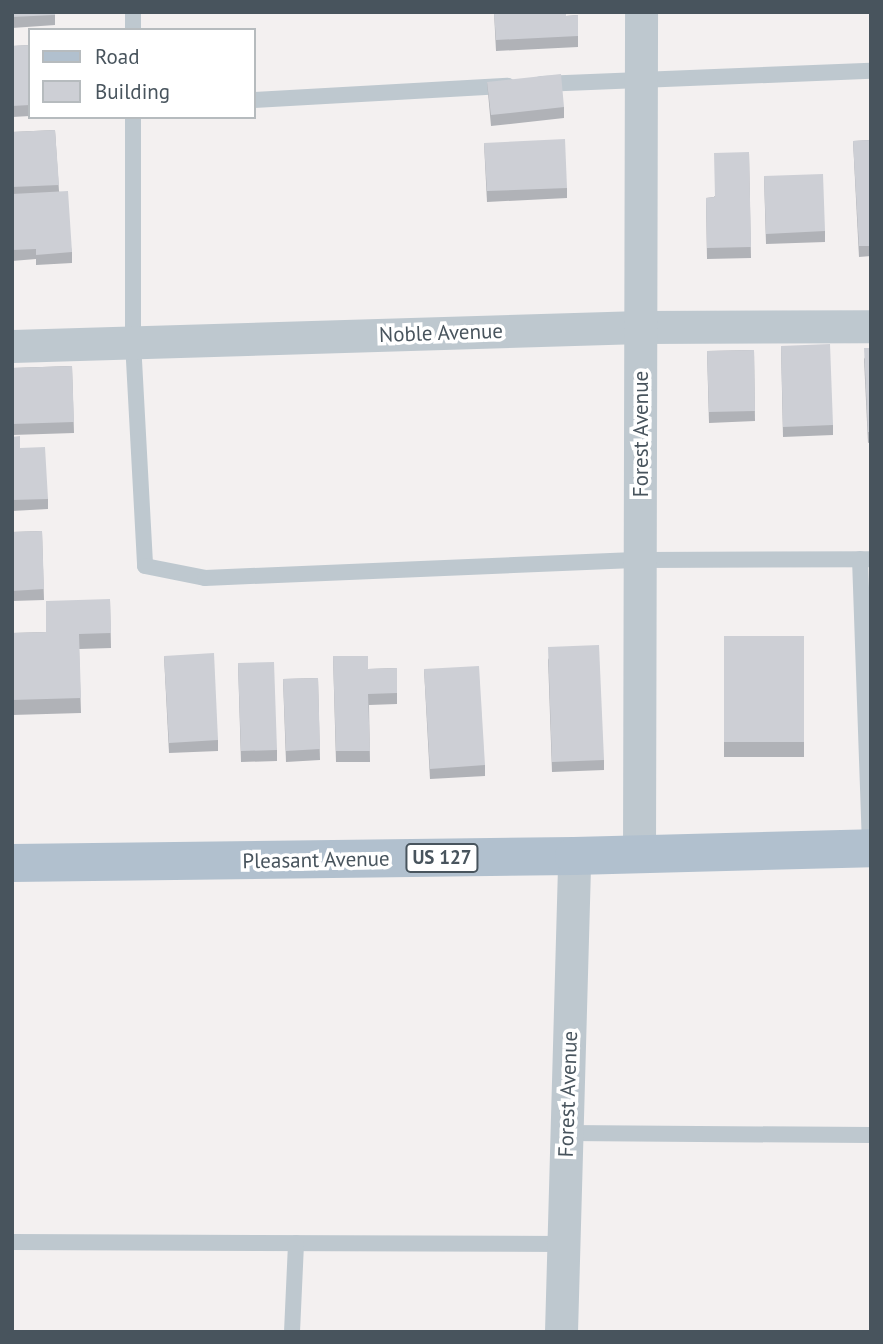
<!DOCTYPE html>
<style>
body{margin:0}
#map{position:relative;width:883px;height:1344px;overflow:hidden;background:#f3f0f0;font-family:"PT Sans",sans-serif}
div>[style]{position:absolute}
.lane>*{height:16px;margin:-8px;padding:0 8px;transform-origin:8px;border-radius:8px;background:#bec8cf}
.street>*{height:33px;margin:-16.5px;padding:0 16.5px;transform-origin:16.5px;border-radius:16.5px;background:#bec8cf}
.primary>*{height:38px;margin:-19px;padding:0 19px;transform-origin:19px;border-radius:19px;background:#b1c0ce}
.wall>*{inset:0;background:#b0b2b7}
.building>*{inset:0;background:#cdcfd5}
span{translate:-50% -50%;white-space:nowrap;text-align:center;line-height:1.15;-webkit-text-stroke:7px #fff;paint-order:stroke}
.shield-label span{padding:2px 5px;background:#fff;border:2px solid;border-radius:5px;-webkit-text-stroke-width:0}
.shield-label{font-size:19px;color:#48545d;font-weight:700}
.street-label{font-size:21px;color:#48545d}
.frame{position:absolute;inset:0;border:14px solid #48545d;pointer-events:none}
.legend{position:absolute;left:28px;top:28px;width:228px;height:91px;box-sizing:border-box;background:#fff;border:2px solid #b6bbbe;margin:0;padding:9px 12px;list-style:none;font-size:21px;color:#48545d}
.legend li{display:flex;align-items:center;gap:14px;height:35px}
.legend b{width:35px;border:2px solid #b6bbbe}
</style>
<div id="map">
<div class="lane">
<i style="left:133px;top:12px;width:18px;rotate:90deg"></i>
<i style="left:541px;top:84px;width:330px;rotate:-2.3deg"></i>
<i style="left:254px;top:100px;width:254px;rotate:-3.2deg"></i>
<i style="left:133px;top:117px;width:225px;rotate:90deg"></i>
<i style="left:133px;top:342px;width:224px;rotate:86.9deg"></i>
<i style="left:145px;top:566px;width:61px;rotate:11.3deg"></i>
<i style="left:205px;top:578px;width:436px;rotate:-2.4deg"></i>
<i style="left:641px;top:560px;width:230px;rotate:-0.2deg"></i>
<i style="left:860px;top:559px;width:289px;rotate:88deg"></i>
<i style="left:567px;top:1133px;width:304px;rotate:0.4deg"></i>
<i style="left:12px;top:1242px;width:552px;rotate:0.21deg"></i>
<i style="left:292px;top:1332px;width:89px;rotate:-87.4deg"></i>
</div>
<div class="street">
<i style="left:12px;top:346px;width:629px;rotate:-1.73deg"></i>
<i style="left:641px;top:327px;width:230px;rotate:-0.2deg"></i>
<i style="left:639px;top:855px;width:843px;rotate:-89.86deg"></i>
<i style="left:561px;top:1332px;width:476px;rotate:-88.4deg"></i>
</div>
<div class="primary">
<i style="left:12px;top:863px;width:562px;rotate:-0.71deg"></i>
<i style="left:574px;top:856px;width:297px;rotate:-1.5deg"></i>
</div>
<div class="wall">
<i style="clip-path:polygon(12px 12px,55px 12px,55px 25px,12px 28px)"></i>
<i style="clip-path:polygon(494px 12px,566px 12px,566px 16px,578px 15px,578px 47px,496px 51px)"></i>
<i style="clip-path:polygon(30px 45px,30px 116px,12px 117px,12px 46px)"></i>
<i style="clip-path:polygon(487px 82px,564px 107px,564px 118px,491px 126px)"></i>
<i style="clip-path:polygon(55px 130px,59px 191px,72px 252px,72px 263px,36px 265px,36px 259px,12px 261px,12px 132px)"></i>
<i style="clip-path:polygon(871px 140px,871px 256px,859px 257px,853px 141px)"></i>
<i style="clip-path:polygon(484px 143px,567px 188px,567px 198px,487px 202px)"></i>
<i style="clip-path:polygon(749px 152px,751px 258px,707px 259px,706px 198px,714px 197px)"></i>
<i style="clip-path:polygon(764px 176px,825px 231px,825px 242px,766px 244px)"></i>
<i style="clip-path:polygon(781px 346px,833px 425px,833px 435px,783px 437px)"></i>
<i style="clip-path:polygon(871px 348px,871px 442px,868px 443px,864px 359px)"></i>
<i style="clip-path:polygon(754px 350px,755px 421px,709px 423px,707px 351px)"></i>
<i style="clip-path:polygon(72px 366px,74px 433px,12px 435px,12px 368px)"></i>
<i style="clip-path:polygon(12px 437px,20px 448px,48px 499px,48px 509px,12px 511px)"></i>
<i style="clip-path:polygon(42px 531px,44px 600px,12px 601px,12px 532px)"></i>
<i style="clip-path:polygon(110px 599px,111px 648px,79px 649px,81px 713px,12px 715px,12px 633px,46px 632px)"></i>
<i style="clip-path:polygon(724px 636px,804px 636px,804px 757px,724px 757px)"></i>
<i style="clip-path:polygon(164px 656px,218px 740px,218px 751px,169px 753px)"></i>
<i style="clip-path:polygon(333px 656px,368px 669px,397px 668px,397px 704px,369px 705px,370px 762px,336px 762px)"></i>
<i style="clip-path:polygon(548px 658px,604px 760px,604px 770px,552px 772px)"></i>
<i style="clip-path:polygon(238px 663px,277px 750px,277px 761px,241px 762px)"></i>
<i style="clip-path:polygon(424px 669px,485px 765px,485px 776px,430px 779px)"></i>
<i style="clip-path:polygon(318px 678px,320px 760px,286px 762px,283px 679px)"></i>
</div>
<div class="building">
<i style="clip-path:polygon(12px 12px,55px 12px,55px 15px,12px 17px)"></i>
<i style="clip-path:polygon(494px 12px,566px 12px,566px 16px,578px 15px,578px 36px,496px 40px)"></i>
<i style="clip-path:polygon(30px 45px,30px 105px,12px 106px,12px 46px)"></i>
<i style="clip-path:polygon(561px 74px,564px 107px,491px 115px,487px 82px)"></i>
<i style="clip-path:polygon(55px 130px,59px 185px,12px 187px,12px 132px)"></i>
<i style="clip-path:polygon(565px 139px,567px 188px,487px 191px,484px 143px)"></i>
<i style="clip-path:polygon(871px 140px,871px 246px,859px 246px,853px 141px)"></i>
<i style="clip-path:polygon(749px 152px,751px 247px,707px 248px,706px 198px,715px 197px,714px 153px)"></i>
<i style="clip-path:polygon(823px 174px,825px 231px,766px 234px,764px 176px)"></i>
<i style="clip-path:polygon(68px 191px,72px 252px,36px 255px,36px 249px,12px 250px,12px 194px)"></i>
<i style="clip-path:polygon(830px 344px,833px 425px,783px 427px,781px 346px)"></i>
<i style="clip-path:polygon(864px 348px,871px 348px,871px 432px,868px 432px)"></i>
<i style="clip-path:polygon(754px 350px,755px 411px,709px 412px,707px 351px)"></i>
<i style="clip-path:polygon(72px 366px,74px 422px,12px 424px,12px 368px)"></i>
<i style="clip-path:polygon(20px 436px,20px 448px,45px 447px,48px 499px,12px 500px,12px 437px)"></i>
<i style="clip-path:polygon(42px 531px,44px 589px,12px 591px,12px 532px)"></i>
<i style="clip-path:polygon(110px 599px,111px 633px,79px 634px,81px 698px,12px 700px,12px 633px,46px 632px,46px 601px)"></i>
<i style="clip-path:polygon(724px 636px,804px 636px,804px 742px,724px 742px)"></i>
<i style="clip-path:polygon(599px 645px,604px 760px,552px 762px,548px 647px)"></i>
<i style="clip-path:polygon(214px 653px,218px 740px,169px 743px,164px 656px)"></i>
<i style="clip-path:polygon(333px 656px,368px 656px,368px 669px,397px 668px,397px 693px,368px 694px,370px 751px,336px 751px)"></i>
<i style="clip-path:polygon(274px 662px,277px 750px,241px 751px,238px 663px)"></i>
<i style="clip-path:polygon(479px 666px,485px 765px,430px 769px,424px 669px)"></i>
<i style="clip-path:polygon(318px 678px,320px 749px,286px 751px,283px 679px)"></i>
</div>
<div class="shield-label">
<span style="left:442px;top:858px">US 127</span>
</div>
<div class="street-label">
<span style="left:441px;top:333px;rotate:-2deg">Noble Avenue</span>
<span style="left:641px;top:434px;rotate:-90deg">Forest Avenue</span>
<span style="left:316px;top:860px;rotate:-1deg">Pleasant Avenue</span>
<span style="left:568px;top:1094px;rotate:-88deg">Forest Avenue</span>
</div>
<div class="frame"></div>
<ul class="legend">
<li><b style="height:9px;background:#b1c0ce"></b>Road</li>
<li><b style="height:19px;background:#cdcfd5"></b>Building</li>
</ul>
</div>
